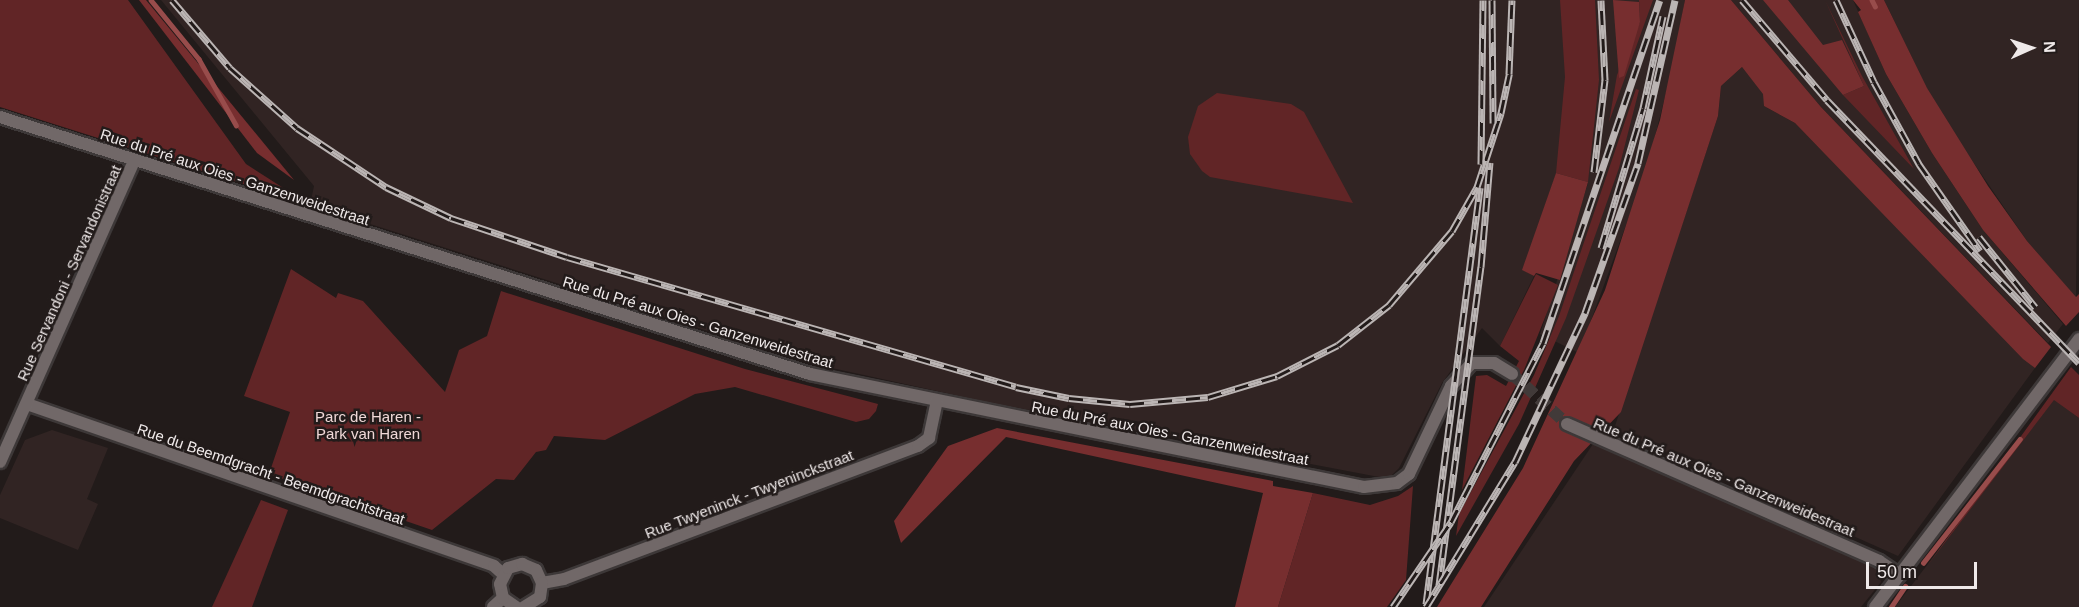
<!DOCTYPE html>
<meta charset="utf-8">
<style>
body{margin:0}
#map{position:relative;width:2079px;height:607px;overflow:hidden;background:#221b1a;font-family:Helvetica,sans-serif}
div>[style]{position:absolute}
.built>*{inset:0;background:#312423}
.green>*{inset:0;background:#612526}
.forest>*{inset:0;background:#772e2f}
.stream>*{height:4.5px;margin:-2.25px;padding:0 2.25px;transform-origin:2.25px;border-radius:2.25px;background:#984c4b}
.minor-tunnel>*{height:12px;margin-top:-6px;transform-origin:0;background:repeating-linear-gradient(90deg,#413a39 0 12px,transparent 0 18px)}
.roads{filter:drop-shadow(2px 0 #3d3838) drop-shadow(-2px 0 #3d3838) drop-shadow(0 2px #3d3838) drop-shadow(0 -2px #3d3838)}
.minor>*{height:12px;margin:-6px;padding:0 6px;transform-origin:6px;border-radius:6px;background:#716868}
.rail>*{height:7px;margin-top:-3.5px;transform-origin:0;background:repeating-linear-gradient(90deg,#221b1a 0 14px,#bbb5b4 0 28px);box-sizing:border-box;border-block:2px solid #bbb5b4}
span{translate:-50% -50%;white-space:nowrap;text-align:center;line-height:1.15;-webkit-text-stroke:5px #221b1a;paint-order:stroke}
.street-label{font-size:15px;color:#efe9e9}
.park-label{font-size:15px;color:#f0d8d7}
.north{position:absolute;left:2001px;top:18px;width:60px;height:60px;-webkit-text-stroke:4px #221b1a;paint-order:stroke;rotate:87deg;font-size:16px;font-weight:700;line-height:24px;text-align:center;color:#efe9e9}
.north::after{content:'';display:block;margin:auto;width:21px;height:27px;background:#efe9e9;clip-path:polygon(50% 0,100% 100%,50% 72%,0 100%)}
.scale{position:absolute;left:1866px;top:562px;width:111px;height:27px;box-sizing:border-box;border:3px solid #efe9e9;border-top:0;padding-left:8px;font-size:18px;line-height:21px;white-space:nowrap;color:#efe9e9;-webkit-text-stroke:4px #221b1a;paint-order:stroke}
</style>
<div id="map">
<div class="built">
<i style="clip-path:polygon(161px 0,1685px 0,1672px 69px,1647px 168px,1579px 353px,1540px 334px,1588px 183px,1556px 174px,1523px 270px,1534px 276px,1500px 346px,1482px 328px,1442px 383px,1399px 468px,1391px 476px,1379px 477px,987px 402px,809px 363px,310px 205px,314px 186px)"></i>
<i style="clip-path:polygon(1731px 0,1853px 0,1886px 74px,1932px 153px,1983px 230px,2063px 324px,2048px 343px,1821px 107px)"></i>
<i style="clip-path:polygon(1884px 0,2079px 0,2076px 298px,2027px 241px,1958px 140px,1927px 89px)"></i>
<i style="clip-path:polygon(1742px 67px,1764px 94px,1764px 106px,1795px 123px,2035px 368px,1898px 556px,1614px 429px,1718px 116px,1721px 86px)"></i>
<i style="clip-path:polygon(2054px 399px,2079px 418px,2079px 607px,1895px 607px)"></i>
<i style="clip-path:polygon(52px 430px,108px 448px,87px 499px,98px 504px,78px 550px,0 518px,0 495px,25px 440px)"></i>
<i style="clip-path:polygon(1593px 444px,1876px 565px,1881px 582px,1861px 607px,1484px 607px)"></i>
</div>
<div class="green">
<i style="clip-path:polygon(0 0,128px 0,246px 164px,310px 205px,0 107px)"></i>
<i style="clip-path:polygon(1560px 0,1595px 0,1599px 80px,1588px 182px,1556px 173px,1565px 77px)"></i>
<i style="clip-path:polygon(1639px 0,1653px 0,1609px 122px,1617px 75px,1640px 22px)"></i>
<i style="clip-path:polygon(1825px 0,1862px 76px,1914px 169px,1843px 95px,1864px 86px)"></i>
<i style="clip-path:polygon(1636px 89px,1639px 90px,1619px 168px,1566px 318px,1519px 424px,1456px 536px,1459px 514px,1534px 375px,1559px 316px)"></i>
<i style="clip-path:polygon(1217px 93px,1291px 104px,1304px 112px,1353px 203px,1210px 177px,1202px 171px,1190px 154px,1188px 137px,1198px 106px)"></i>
<i style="clip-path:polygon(291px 269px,336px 298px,338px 293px,363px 301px,445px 392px,459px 350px,487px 336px,501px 291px,745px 369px,878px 404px,876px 411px,869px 419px,856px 422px,735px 387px,695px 394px,605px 440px,554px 436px,546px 450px,536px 452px,514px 480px,496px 479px,432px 530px,269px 474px,290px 412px,244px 396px)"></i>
<i style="clip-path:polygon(1536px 274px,1558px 285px,1524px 370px,1462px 490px,1476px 376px,1487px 375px,1506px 386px,1519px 361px,1500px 346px)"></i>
<i style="clip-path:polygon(2071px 367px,2079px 375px,2079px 418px,2054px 400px,1927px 566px)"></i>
<i style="clip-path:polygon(1413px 486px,1406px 580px,1387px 607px,1278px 607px,1313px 493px,1370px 505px,1398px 496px)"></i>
<i style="clip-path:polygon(261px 500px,288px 510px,252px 607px,212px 607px)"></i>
</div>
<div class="forest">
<i style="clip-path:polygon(139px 0,146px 0,294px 180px,257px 153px)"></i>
<i style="clip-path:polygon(1613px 0,1639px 2px,1640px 22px,1624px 76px,1619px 78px)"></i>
<i style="clip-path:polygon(1685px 0,1731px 0,1821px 107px,2051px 347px,2035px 368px,2023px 359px,1795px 123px,1764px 106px,1763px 94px,1742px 67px,1721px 86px,1718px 116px,1621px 412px,1574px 461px,1481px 607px,1437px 607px,1523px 468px,1605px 290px,1660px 120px)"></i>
<i style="clip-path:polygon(1763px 0,1788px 0,1823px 45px,1842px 40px,1864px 86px,1843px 95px)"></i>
<i style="clip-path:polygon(1853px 0,1884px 0,1927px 88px,1988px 186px,2027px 241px,2076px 297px,2079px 294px,2079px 312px,2066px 326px,1983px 230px,1932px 153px,1886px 74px,1858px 12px,1861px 10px)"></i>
<i style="clip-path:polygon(1556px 173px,1588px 182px,1560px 280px,1536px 273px,1534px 276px,1522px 270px)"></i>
<i style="clip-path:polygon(997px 428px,1273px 481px,1273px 486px,1313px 493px,1278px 607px,1235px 607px,1263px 493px,1006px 437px,901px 543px,894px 521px,948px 446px)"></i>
</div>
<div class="stream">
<i style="left:151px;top:0;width:76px;rotate:50.9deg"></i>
<i style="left:199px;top:59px;width:76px;rotate:60.7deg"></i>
<i style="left:1872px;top:0;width:7px;rotate:63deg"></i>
<i style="left:1923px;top:563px;width:157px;rotate:-52deg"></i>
<i style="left:1891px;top:607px;width:25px;rotate:-56deg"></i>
</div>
<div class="minor-tunnel">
<i style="left:1512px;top:374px;width:74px;rotate:42.3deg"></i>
</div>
<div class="roads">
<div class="minor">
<i style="left:0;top:117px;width:850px;rotate:17.6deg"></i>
<i style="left:810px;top:374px;width:565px;rotate:11.53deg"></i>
<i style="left:1364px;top:487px;width:33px;rotate:-7deg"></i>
<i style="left:1397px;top:483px;width:15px;rotate:-37deg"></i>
<i style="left:1409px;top:474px;width:98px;rotate:-64.5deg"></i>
<i style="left:1451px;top:386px;width:31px;rotate:-48deg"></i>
<i style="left:1472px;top:363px;width:22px"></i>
<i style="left:1494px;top:363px;width:21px;rotate:31deg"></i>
<i style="left:27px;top:404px;width:494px;rotate:19.1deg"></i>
<i style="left:494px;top:566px;width:12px;rotate:42deg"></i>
<i style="left:1567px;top:424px;width:341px;rotate:23.7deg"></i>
<i style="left:1879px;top:561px;width:25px;rotate:34deg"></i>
<i style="left:0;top:462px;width:329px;rotate:-66deg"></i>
<i style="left:542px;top:583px;width:22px;rotate:-10deg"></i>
<i style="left:564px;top:579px;width:378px;rotate:-20.6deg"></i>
<i style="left:918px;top:446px;width:14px;rotate:-36deg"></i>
<i style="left:929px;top:438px;width:38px;rotate:-78deg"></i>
<i style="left:493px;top:607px;width:13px;rotate:-42deg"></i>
<i style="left:516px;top:607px;width:16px;rotate:-145deg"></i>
<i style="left:503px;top:598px;width:14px;rotate:-102deg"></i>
<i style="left:500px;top:584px;width:18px;rotate:-63deg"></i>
<i style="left:508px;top:568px;width:15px;rotate:-16deg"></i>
<i style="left:522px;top:564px;width:15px;rotate:23deg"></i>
<i style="left:536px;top:570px;width:14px;rotate:65deg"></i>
<i style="left:542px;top:583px;width:14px;rotate:98deg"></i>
<i style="left:540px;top:597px;width:19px;rotate:148deg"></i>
<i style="left:1875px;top:607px;width:337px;rotate:-52.7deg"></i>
</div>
</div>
<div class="rail">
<i style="left:172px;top:0;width:89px;rotate:49.5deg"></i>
<i style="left:230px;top:68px;width:90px;rotate:41.8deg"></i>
<i style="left:297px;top:128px;width:107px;rotate:33.5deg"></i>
<i style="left:386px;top:187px;width:72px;rotate:25.5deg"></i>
<i style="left:451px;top:218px;width:122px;rotate:18.6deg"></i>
<i style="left:567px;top:257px;width:467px;rotate:16.1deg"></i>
<i style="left:1016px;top:387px;width:54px;rotate:11.7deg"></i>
<i style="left:1069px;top:398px;width:61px;rotate:5.6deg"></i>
<i style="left:1130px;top:404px;width:78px;rotate:-5.1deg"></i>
<i style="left:1208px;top:397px;width:72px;rotate:-16.9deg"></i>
<i style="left:1277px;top:376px;width:68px;rotate:-26.9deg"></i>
<i style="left:1338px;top:345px;width:65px;rotate:-38.1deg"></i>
<i style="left:1389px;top:305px;width:97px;rotate:-49.6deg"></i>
<i style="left:1452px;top:231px;width:51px;rotate:-60.4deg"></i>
<i style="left:1477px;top:187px;width:78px;rotate:-72deg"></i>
<i style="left:1501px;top:113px;width:40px;rotate:-78deg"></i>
<i style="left:1509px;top:74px;width:74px;rotate:-87.7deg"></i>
<i style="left:1492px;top:0;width:123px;rotate:89.5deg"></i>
<i style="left:1742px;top:0;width:131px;rotate:49.6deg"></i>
<i style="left:1827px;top:100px;width:364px;rotate:46.2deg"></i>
<i style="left:1836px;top:0;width:90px;rotate:65.1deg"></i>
<i style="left:1874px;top:82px;width:94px;rotate:61.2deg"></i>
<i style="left:1919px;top:164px;width:106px;rotate:55deg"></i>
<i style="left:1481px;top:164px;width:164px;rotate:-89.3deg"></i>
<i style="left:1594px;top:172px;width:93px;rotate:-83.2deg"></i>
<i style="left:1605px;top:80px;width:80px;rotate:-92.9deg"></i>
<i style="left:1979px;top:237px;width:90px;rotate:51.3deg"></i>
<i style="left:1601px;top:248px;width:146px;rotate:-73.3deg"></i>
<i style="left:1643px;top:108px;width:94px;rotate:-77.7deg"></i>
<i style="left:1439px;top:585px;width:321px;rotate:-82.5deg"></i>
<i style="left:1481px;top:267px;width:105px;rotate:-85.1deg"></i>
<i style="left:1426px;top:604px;width:420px;rotate:-82.6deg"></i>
<i style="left:1393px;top:607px;width:103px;rotate:-55.7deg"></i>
<i style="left:1451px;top:522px;width:201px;rotate:-62.8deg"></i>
<i style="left:1543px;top:343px;width:362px;rotate:-71.2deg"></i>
<i style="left:1426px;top:607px;width:170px;rotate:-58.5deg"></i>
<i style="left:1515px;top:462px;width:165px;rotate:-64.8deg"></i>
<i style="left:1585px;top:313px;width:159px;rotate:-70.5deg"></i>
<i style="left:1638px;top:163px;width:167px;rotate:-77.2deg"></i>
</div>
<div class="street-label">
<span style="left:235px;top:177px;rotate:18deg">Rue du Pré aux Oies - Ganzenweidestraat</span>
<span style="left:69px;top:273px;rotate:-66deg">Rue Servandoni - Servandonistraat</span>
<span style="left:698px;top:322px;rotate:17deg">Rue du Pré aux Oies - Ganzenweidestraat</span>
<span style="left:1170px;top:433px;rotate:11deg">Rue du Pré aux Oies - Ganzenweidestraat</span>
<span style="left:271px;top:474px;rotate:19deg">Rue du Beemdgracht - Beemdgrachtstraat</span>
<span style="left:1724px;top:477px;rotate:23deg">Rue du Pré aux Oies - Ganzenweidestraat</span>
<span style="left:749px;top:494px;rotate:-21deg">Rue Twyeninck - Twyeninckstraat</span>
</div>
<div class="park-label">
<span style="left:368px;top:425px">Parc de Haren -<br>Park van Haren</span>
</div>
<div class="north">N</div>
<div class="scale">50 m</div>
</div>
